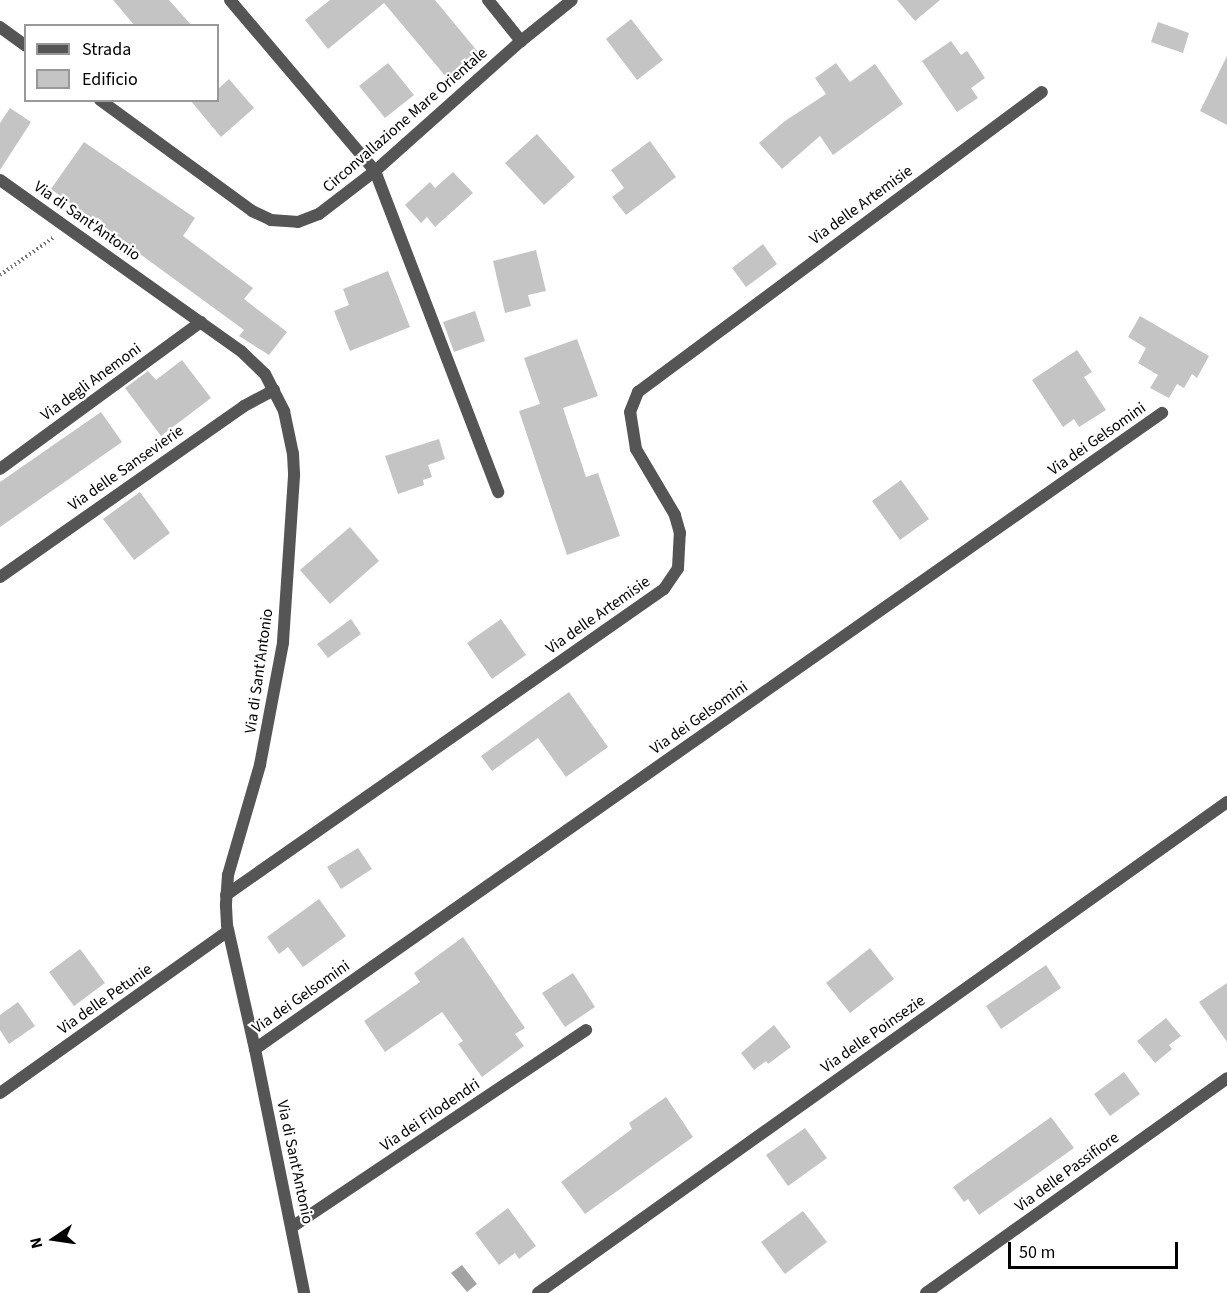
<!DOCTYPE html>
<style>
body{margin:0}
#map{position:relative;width:1227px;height:1293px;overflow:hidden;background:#fff;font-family:"Source Sans 3",sans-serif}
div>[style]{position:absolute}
.water>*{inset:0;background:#a3a3a3}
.building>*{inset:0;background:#c4c4c4}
.path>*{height:4px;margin-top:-2px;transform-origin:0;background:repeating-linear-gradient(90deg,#777 0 1.5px,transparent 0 4.5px)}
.minor>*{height:12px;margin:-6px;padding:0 6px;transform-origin:6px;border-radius:6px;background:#555}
span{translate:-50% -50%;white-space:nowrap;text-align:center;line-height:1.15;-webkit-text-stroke:4.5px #fff;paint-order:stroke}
.street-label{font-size:16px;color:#000}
.legend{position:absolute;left:24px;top:24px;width:195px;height:78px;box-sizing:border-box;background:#fff;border:2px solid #999;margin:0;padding:8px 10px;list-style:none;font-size:18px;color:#000}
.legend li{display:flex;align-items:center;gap:12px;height:30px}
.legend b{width:30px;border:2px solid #999}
.north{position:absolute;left:24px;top:1209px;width:60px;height:60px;-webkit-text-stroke:4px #fff;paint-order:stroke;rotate:257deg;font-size:16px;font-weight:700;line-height:24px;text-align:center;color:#000}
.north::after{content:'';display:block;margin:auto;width:21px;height:27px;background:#000;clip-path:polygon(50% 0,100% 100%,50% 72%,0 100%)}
.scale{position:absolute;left:1008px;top:1242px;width:170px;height:27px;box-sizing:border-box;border:3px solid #000;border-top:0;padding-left:8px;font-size:18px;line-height:21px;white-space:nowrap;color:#000;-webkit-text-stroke:4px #fff;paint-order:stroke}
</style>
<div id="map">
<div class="water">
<i style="clip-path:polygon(462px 1265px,477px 1284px,467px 1292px,451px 1273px)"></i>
</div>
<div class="building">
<i style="clip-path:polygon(113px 0,169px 0,192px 26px,135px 26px)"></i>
<i style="clip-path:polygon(330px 0,435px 0,478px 52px,447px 78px,384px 3px,328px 49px,305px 20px)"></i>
<i style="clip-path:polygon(897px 0,940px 0,915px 21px)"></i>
<i style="clip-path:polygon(631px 19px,663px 60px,637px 80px,606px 39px)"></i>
<i style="clip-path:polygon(1158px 22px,1189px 33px,1183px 53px,1151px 42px)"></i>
<i style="clip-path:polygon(951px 41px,961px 55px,967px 51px,985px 78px,971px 88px,978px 98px,957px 112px,922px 61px)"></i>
<i style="clip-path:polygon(1227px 56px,1227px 125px,1200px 111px)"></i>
<i style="clip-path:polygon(388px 63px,414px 95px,385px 118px,359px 86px)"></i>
<i style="clip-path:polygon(836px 63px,850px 82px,875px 64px,903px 104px,833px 155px,820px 136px,782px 169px,759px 143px,785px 121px,826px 94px,815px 78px)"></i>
<i style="clip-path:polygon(229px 79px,254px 108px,221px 137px,190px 100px,218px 100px,218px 89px)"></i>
<i style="clip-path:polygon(10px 108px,31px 122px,0 170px,0 123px)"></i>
<i style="clip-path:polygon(537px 134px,575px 177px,544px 205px,505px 163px)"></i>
<i style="clip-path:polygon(650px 141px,676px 177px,626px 215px,612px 197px,624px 188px,611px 170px)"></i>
<i style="clip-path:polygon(84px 142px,195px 218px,183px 236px,253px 288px,244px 299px,287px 332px,269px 355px,239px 336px,244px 330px,51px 189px)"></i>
<i style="clip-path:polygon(453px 172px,473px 193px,435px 227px,427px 217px,421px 223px,405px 205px,430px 182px,435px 188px)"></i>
<i style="clip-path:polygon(763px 244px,777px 264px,746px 287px,732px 268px)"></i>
<i style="clip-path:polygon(536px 250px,546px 291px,528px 295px,531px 306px,505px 313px,493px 261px)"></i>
<i style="clip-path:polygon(388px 271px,410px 327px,350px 351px,334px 311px,349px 305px,343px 289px)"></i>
<i style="clip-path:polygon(475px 311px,485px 341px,454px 352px,443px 322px)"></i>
<i style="clip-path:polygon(1140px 316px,1209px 356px,1197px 378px,1192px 374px,1184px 388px,1177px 384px,1169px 398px,1150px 388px,1158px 375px,1138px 363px,1146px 348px,1128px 337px)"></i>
<i style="clip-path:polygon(577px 339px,598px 396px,563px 408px,586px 477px,598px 473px,620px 536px,567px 555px,519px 411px,540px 404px,524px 358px)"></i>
<i style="clip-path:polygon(1077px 350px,1092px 372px,1084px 377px,1106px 410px,1079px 427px,1074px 419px,1063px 427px,1032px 380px)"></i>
<i style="clip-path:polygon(182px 360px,211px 398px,161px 436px,125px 388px,148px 371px,156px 380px)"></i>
<i style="clip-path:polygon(101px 412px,122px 442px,0 527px,0 482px)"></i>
<i style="clip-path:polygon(439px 439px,445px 459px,428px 465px,432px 477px,423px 480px,424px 485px,398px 494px,385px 456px)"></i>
<i style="clip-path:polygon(901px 480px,929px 519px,900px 540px,872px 501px)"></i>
<i style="clip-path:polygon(140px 492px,170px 533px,134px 560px,103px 519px)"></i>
<i style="clip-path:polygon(350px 527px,379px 561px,330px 604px,300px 570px)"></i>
<i style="clip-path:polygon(351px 619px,361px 634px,328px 658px,317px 644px)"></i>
<i style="clip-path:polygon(501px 619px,526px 655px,492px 679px,467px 643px)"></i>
<i style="clip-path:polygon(569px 692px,608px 747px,566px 777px,538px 738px,492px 771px,481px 756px)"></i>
<i style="clip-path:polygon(358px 848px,372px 869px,341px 889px,327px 867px)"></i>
<i style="clip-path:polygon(319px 899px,346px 936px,303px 967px,288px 947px,279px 954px,267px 937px)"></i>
<i style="clip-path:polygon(463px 937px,525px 1028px,515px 1034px,524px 1046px,482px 1077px,458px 1044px,463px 1041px,442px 1012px,385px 1052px,364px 1021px,420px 982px,414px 973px)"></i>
<i style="clip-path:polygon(870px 948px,894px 979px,850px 1013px,826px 983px)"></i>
<i style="clip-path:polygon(80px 949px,105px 983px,74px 1006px,49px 972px)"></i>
<i style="clip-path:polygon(1046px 965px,1061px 988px,1001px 1029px,986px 1006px)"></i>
<i style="clip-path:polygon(573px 973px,595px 1007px,565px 1027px,542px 993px)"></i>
<i style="clip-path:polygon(1227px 983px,1227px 1042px,1199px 1002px)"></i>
<i style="clip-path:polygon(18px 1002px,35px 1026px,9px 1044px,0 1030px,0 1015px)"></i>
<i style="clip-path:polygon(1166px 1018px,1181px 1036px,1169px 1045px,1172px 1049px,1155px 1063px,1137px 1041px)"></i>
<i style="clip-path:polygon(774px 1025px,791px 1047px,768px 1064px,766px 1061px,754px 1070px,741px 1053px)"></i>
<i style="clip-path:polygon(1124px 1072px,1140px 1094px,1110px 1116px,1094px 1094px)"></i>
<i style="clip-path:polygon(666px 1097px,693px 1137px,585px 1214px,561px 1182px,632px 1129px,629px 1123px)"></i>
<i style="clip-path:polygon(1051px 1117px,1074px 1148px,979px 1215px,968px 1199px,964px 1202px,953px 1187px)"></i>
<i style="clip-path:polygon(805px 1128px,827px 1158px,788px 1186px,766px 1155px)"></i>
<i style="clip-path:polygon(508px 1208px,536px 1246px,519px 1259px,515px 1253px,499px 1265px,475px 1233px)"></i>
<i style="clip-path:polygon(803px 1211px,827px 1242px,785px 1274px,761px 1242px)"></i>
</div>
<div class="path">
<i style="left:0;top:275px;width:66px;rotate:-35.1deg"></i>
</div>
<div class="minor">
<i style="left:230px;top:0;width:224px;rotate:49.7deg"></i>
<i style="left:375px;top:171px;width:344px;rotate:69deg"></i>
<i style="left:488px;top:0;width:53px;rotate:51.2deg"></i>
<i style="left:0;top:27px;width:32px;rotate:36deg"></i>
<i style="left:100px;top:100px;width:188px;rotate:36.1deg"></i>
<i style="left:252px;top:211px;width:21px;rotate:25deg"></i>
<i style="left:271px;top:220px;width:27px;rotate:4deg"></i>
<i style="left:298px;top:222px;width:22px;rotate:-21deg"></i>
<i style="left:319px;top:214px;width:71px;rotate:-37.5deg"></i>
<i style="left:375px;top:171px;width:195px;rotate:-41.7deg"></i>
<i style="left:521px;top:41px;width:65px;rotate:-38.8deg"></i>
<i style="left:0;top:180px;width:296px;rotate:35.4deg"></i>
<i style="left:241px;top:351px;width:33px;rotate:44deg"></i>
<i style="left:265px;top:374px;width:42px;rotate:62.8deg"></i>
<i style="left:284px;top:411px;width:44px;rotate:78.2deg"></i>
<i style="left:293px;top:454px;width:22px;rotate:87deg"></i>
<i style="left:294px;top:476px;width:167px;rotate:93.8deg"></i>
<i style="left:283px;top:643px;width:124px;rotate:100.7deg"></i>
<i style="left:260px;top:765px;width:115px;rotate:106.2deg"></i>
<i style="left:228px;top:875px;width:31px;rotate:94deg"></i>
<i style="left:226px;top:906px;width:19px;rotate:87deg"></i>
<i style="left:227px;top:925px;width:127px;rotate:77.3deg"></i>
<i style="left:255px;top:1049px;width:249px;rotate:78.6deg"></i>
<i style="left:0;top:469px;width:249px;rotate:-36.2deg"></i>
<i style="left:0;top:577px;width:298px;rotate:-35deg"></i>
<i style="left:244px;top:406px;width:34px;rotate:-28deg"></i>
<i style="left:226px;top:895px;width:534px;rotate:-34.94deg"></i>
<i style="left:664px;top:589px;width:25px;rotate:-56deg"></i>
<i style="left:678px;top:568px;width:35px;rotate:-87deg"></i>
<i style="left:680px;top:533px;width:19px;rotate:-106deg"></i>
<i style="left:675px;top:515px;width:77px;rotate:-120.6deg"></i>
<i style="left:636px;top:449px;width:37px;rotate:-99deg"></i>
<i style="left:630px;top:412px;width:22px;rotate:-68deg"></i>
<i style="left:638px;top:392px;width:503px;rotate:-36.6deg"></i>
<i style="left:255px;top:1049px;width:1108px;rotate:-35.04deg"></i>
<i style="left:0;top:1093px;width:280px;rotate:-35.4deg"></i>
<i style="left:292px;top:1227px;width:354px;rotate:-33.8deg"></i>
<i style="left:538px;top:1293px;width:846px;rotate:-35.47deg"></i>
<i style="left:926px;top:1293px;width:370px;rotate:-35.5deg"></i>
</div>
<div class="street-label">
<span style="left:405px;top:120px;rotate:-41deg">Circonvallazione Mare Orientale</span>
<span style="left:861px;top:205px;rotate:-36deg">Via delle Artemisie</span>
<span style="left:87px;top:221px;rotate:35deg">Via di Sant'Antonio</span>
<span style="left:91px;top:382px;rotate:-36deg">Via degli Anemoni</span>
<span style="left:1097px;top:439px;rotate:-35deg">Via dei Gelsomini</span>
<span style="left:126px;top:468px;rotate:-35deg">Via delle Sansevierie</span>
<span style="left:598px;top:615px;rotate:-35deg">Via delle Artemisie</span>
<span style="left:259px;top:671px;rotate:-82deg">Via di Sant'Antonio</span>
<span style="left:699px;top:718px;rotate:-35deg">Via dei Gelsomini</span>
<span style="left:301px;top:997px;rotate:-35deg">Via dei Gelsomini</span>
<span style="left:105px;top:999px;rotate:-35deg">Via delle Petunie</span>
<span style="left:873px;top:1034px;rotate:-35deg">Via delle Poinsezie</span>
<span style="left:430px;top:1115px;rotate:-34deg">Via dei Filodendri</span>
<span style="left:295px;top:1162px;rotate:78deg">Via di Sant'Antonio</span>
<span style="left:1067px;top:1172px;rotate:-36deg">Via delle Passifiore</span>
</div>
<ul class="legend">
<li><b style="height:8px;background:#555"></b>Strada</li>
<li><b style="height:16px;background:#c4c4c4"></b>Edificio</li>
</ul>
<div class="north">N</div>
<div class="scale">50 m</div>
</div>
